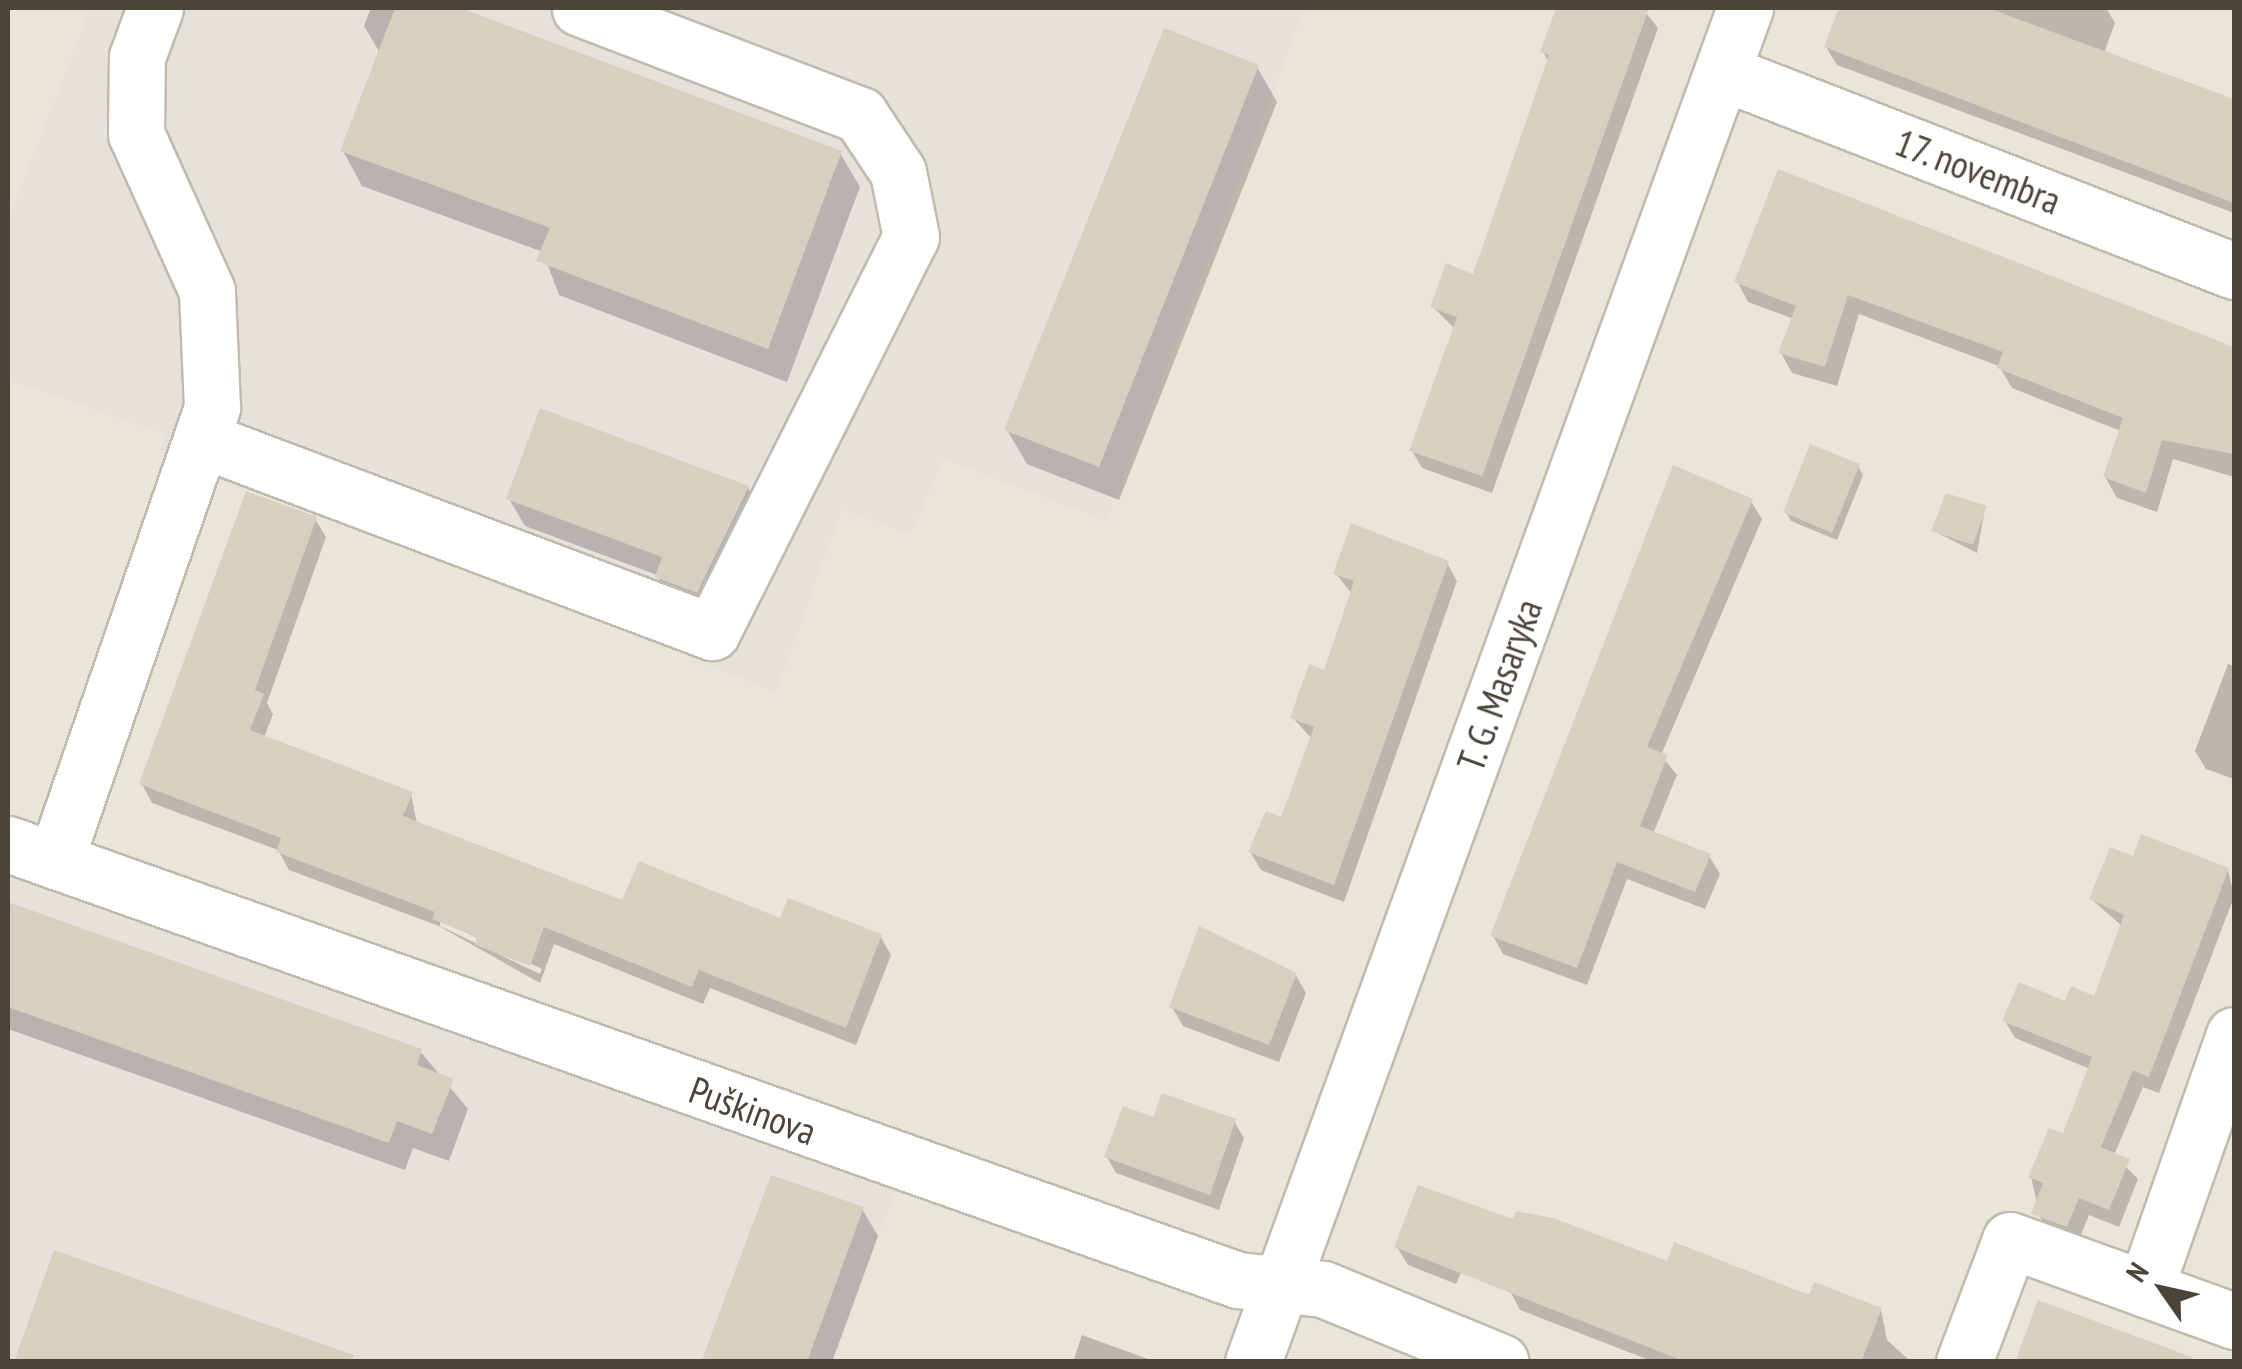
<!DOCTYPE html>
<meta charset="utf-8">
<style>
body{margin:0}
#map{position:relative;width:2242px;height:1369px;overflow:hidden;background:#f6f3eb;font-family:"PT Sans Narrow",sans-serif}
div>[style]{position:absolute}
.residential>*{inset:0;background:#eae5d9}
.industrial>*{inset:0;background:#e5e2dc}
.shadow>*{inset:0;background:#0003}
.building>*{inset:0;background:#d7d0c0}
.roads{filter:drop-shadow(2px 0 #c1bbad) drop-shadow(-2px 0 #c1bbad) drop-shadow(0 2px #c1bbad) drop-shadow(0 -2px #c1bbad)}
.minor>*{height:55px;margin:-27.5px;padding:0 27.5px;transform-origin:27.5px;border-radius:27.5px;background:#fff}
span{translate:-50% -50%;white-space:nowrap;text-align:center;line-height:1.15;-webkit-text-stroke:8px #fff;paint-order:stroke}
.street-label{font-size:38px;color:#4a4439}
.frame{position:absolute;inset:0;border:10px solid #4a4439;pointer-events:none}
.north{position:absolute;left:2112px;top:1239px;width:100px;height:100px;-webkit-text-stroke:8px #fff;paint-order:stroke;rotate:304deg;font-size:28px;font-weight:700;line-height:40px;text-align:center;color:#4a4439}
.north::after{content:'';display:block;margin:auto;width:35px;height:45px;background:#4a4439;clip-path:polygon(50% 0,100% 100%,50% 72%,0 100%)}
</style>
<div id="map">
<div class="residential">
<i style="clip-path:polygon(8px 8px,90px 8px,8px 219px)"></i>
<i style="clip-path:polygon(355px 8px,2234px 8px,2234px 1361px,8px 1361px,8px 367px)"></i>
</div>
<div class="industrial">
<i style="clip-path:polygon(90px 8px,1305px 8px,1107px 521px,943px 459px,911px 535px,842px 509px,776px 693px,220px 459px,190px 466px,159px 453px,166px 434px,8px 380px,8px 219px)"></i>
<i style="clip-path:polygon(8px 844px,904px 1164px,835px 1361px,8px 1362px)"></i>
</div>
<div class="shadow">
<i style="clip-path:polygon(371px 8px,454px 8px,840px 153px,860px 187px,787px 382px,559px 295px,543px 252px,362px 186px,343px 151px,380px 53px,364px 26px)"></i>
<i style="clip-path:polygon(1558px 8px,1642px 8px,1658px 28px,1492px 493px,1422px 468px,1412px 451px,1455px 329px,1433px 307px,1475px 277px,1549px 63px,1543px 52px)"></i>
<i style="clip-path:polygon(1841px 8px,2106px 8px,2115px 23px,2104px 53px,2234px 101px,2234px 213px,1837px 65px,1826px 47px)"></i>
<i style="clip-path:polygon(1257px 67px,1277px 102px,1119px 500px,1027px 464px,1007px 430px)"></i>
<i style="clip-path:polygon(1780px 172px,2234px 349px,2234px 477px,2173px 459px,2157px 512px,2117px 498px,2105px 477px,2121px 431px,2012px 388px,1999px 366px,1859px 314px,1837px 386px,1792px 373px,1781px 353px,1794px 319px,1748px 302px,1737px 281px)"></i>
<i style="clip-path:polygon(1858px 466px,1863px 475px,1837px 540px,1791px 521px,1786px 512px)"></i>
<i style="clip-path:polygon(748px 488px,763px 515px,712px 619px,673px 604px,657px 575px,525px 526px,509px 499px)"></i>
<i style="clip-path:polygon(1751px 501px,1762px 519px,1661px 755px,1677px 775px,1653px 834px,1709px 856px,1720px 874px,1705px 909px,1627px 879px,1587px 985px,1503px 954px,1493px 936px)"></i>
<i style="clip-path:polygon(1985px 508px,1977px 553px,1934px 531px)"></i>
<i style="clip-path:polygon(evenodd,315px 519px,326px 537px,267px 703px,273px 714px,264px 738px,411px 794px,417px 824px,624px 903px,880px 936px,891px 955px,856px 1045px,710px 988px,703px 1004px,554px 944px,540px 983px,439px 926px,289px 870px,278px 850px,152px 803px,142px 784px,315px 519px,440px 920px,542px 969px,540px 974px,440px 926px,440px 920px)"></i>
<i style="clip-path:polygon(1447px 563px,1457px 581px,1344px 902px,1261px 870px,1250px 852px,1283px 821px,1312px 739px,1293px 718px,1326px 673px,1352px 594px,1336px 574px)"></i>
<i style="clip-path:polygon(2228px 664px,2234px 666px,2234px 779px,2206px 769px,2195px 751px)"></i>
<i style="clip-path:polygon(2134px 860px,2228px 870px,2234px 897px,2159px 1093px,2143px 1087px,2114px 1155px,2138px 1179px,2119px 1227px,2089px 1215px,2077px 1244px,2044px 1232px,2031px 1177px,2064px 1136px,2090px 1069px,2015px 1038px,2005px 1021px,2096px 999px,2122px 926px,2091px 899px)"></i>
<i style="clip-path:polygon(8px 905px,420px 1051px,468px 1109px,449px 1161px,413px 1148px,405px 1170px,8px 1029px)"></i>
<i style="clip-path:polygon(1295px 974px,1306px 993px,1279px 1062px,1183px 1026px,1172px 1007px)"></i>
<i style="clip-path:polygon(1155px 1120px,1234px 1121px,1244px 1138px,1219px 1210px,1116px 1173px,1107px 1157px)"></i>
<i style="clip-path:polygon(862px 1209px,878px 1236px,832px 1362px,704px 1362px)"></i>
<i style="clip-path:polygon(1482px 1225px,1456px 1284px,1408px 1265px,1397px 1247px)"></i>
<i style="clip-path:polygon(1669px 1264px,1881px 1310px,1887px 1340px,1911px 1362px,1654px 1362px,1520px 1310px,1510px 1291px)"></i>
<i style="clip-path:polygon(1082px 1335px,1148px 1359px,1149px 1362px,1073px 1362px)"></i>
</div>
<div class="building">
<i style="clip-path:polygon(395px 8px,461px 8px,842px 151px,768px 349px,536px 261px,550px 228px,340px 151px)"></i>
<i style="clip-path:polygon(1556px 8px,1649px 8px,1482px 476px,1409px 451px,1457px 317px,1430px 307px,1446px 263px,1473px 274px,1549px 55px,1540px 52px)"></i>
<i style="clip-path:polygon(1839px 8px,1988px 8px,2234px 99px,2234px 203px,1824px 47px)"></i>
<i style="clip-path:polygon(1164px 28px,1259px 65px,1099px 467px,1004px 430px)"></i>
<i style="clip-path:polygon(1778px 169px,2234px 347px,2234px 454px,2162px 440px,2146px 493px,2103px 477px,2123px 418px,1997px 368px,2003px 352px,1848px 295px,1825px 367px,1778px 353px,1796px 306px,1734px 282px)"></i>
<i style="clip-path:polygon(540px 408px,749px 486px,697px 593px,655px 577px,662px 557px,506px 499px)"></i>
<i style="clip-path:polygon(1810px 444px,1860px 464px,1832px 533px,1783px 512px)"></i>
<i style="clip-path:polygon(1673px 465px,1753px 499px,1647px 747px,1668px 755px,1640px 826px,1711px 854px,1695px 892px,1617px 862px,1577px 968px,1490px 936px)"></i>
<i style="clip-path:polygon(246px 491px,317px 517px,255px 690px,264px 694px,250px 730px,413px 792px,403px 816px,622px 900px,639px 861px,780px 918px,788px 898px,882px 934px,846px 1028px,699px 970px,692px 987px,544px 927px,530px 966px,475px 945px,477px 937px,432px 919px,435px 912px,276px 852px,281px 838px,139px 784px)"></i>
<i style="clip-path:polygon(1946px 493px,1987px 506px,1973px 545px,1931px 531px)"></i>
<i style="clip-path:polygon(1351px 523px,1449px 561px,1334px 885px,1248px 852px,1266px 811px,1281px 817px,1314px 727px,1290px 718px,1309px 664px,1324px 670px,1354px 581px,1333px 574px)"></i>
<i style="clip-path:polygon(2141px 834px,2229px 868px,2149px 1077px,2133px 1070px,2101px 1147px,2130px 1159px,2109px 1210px,2079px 1198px,2067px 1227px,2031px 1214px,2043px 1183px,2028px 1177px,2049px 1128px,2063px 1133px,2092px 1057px,2002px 1021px,2019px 982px,2065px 1001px,2071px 986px,2094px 996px,2124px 915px,2089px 899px,2110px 847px,2133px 856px)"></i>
<i style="clip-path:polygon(8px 902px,422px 1049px,417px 1065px,454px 1079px,432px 1134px,397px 1121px,389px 1143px,8px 1007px)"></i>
<i style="clip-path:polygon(1199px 926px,1297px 973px,1269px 1045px,1169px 1007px)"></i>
<i style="clip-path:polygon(1162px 1093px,1236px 1119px,1210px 1195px,1104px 1157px,1123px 1106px,1153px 1117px)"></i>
<i style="clip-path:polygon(771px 1175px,864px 1207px,807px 1362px,701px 1362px)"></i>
<i style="clip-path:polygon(1418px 1185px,1513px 1219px,1516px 1211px,1553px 1218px,1667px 1261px,1674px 1242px,1809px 1295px,1814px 1282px,1882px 1308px,1861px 1362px,1686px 1362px,1394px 1247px)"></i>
<i style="clip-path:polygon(54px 1250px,354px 1355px,352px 1362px,14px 1362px)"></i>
<i style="clip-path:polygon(2038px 1300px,2192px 1357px,2191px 1362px,2015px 1362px)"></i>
</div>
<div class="roads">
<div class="minor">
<i style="left:1722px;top:72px;width:549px;rotate:21.24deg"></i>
<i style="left:203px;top:440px;width:544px;rotate:20.67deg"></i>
<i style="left:712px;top:632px;width:442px;rotate:-63.3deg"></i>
<i style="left:911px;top:237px;width:66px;rotate:-101.3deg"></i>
<i style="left:898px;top:172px;width:69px;rotate:-123.7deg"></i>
<i style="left:860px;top:115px;width:300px;rotate:-159.1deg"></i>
<i style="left:8px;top:844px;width:1305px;rotate:19.52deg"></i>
<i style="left:1238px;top:1280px;width:85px;rotate:6deg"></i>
<i style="left:1323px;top:1289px;width:192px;rotate:22.3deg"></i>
<i style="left:55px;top:861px;width:480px;rotate:-70.9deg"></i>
<i style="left:212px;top:407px;width:116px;rotate:-92.5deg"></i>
<i style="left:207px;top:291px;width:172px;rotate:-114.3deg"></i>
<i style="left:136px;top:134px;width:77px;rotate:-89.3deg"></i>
<i style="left:137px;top:57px;width:52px;rotate:-69.8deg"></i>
<i style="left:2145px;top:1289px;width:269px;rotate:-70.7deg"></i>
<i style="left:1253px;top:1362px;width:1441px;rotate:-70.03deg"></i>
<i style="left:1964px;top:1362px;width:130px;rotate:-69.3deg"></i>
<i style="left:2010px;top:1240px;width:238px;rotate:19.9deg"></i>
</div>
</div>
<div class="street-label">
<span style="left:1978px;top:171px;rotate:21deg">17. novembra</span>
<span style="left:1499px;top:685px;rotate:-70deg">T. G. Masaryka</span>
<span style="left:753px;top:1110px;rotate:20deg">Puškinova</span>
</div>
<div class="frame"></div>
<div class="north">N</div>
</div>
